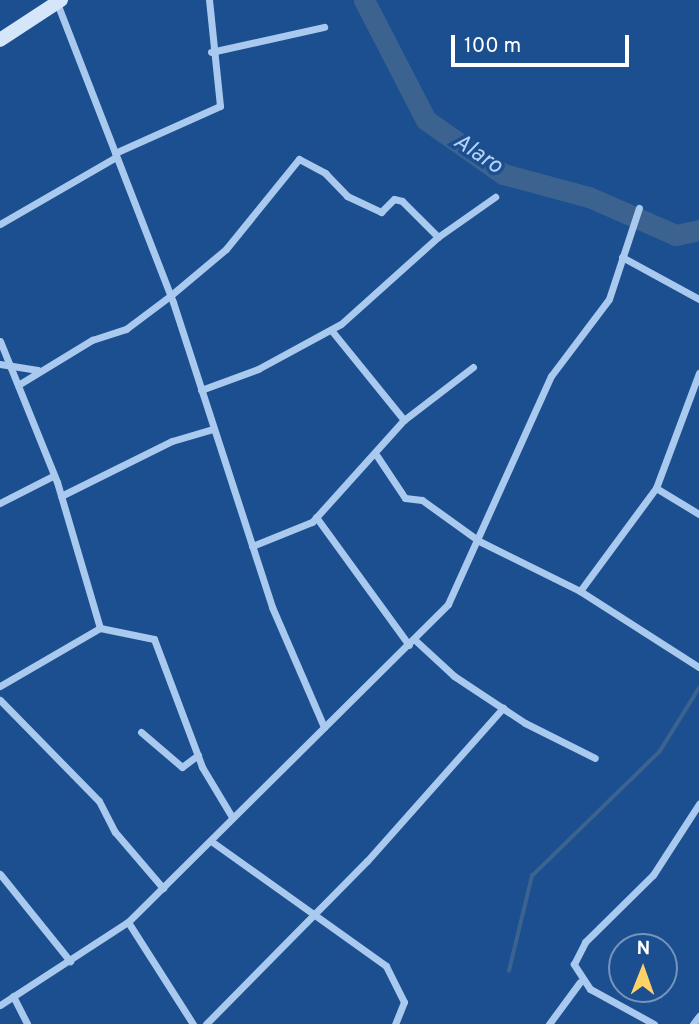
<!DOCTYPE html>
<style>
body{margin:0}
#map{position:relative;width:699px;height:1024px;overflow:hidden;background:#1b4f8f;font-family:Overpass,sans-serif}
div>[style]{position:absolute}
.stream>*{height:3.5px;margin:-1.75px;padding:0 1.75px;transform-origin:1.75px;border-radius:1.75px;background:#3c6290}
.river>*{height:21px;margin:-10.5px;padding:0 10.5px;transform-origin:10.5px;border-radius:10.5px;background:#3c6290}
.street>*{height:7px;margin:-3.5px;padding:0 3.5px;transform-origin:3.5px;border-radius:3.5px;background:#a9c9ee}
.secondary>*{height:14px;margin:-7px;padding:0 7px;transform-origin:7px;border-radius:7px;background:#d6e6fa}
span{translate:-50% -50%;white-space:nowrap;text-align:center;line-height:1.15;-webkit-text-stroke:7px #1b4f8f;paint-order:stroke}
.water-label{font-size:23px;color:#b5d3f5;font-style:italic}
.north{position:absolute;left:608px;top:933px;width:70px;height:70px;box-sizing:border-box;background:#1b4f8f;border:2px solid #7695bc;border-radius:50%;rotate:1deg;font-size:19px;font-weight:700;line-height:28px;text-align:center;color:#fff}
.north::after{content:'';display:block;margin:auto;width:24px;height:32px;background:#ffd166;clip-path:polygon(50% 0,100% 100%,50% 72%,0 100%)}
.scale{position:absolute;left:451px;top:35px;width:178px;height:32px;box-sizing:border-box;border:4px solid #fff;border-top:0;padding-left:9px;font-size:21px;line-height:24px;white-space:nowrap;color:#fff;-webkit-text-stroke:5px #1b4f8f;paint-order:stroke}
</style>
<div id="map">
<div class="stream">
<i style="left:509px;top:971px;width:98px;rotate:-76.4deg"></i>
<i style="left:532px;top:876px;width:179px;rotate:-44.3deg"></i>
<i style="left:660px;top:751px;width:74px;rotate:-58.2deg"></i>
</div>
<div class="river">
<i style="left:364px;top:0;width:135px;rotate:62.7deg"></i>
<i style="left:426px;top:120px;width:94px;rotate:35deg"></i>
<i style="left:503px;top:174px;width:89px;rotate:15deg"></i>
<i style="left:589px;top:197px;width:95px;rotate:23.6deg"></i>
<i style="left:676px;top:235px;width:24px;rotate:-12deg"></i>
</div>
<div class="street">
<i style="left:57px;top:3px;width:321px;rotate:68.8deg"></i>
<i style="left:173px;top:302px;width:321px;rotate:72deg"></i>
<i style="left:272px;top:607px;width:131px;rotate:66.6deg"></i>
<i style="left:211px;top:52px;width:116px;rotate:-12.5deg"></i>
<i style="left:115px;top:153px;width:115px;rotate:-24.1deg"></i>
<i style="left:220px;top:106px;width:107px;rotate:-95.9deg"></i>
<i style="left:0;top:224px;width:134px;rotate:-30deg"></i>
<i style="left:622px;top:257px;width:88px;rotate:28.6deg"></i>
<i style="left:0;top:341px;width:152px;rotate:68deg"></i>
<i style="left:57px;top:482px;width:152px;rotate:73.6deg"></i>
<i style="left:0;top:364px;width:38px;rotate:9deg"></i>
<i style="left:18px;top:385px;width:87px;rotate:-31.3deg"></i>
<i style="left:92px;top:340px;width:36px;rotate:-18deg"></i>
<i style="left:126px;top:329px;width:55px;rotate:-36.9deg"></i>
<i style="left:170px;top:296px;width:73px;rotate:-40deg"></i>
<i style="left:226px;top:249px;width:116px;rotate:-51deg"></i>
<i style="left:299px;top:159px;width:30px;rotate:28deg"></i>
<i style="left:325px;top:173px;width:32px;rotate:46deg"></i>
<i style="left:347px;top:196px;width:38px;rotate:25deg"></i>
<i style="left:381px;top:212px;width:18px;rotate:-45deg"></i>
<i style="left:394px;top:199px;width:8px;rotate:14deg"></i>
<i style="left:402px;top:201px;width:51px;rotate:45deg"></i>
<i style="left:201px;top:390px;width:61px;rotate:-20.2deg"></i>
<i style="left:258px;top:369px;width:94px;rotate:-28.5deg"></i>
<i style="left:341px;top:324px;width:130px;rotate:-41.9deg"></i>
<i style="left:438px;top:237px;width:70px;rotate:-35.1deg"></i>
<i style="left:404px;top:420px;width:87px;rotate:-37.5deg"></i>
<i style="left:377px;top:456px;width:50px;rotate:56.3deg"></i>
<i style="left:405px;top:498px;width:17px;rotate:7deg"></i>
<i style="left:422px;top:500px;width:70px;rotate:35.7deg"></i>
<i style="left:479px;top:541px;width:113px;rotate:26.3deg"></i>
<i style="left:580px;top:591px;width:141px;rotate:32.6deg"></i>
<i style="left:656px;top:488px;width:50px;rotate:31.2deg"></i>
<i style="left:61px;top:496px;width:124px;rotate:-26.4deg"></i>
<i style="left:172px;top:441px;width:43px;rotate:-16.3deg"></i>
<i style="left:0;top:503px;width:59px;rotate:-27deg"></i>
<i style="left:316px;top:517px;width:158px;rotate:54deg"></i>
<i style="left:252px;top:546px;width:65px;rotate:-21.8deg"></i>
<i style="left:312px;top:522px;width:137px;rotate:-48deg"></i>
<i style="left:404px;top:420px;width:116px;rotate:-129deg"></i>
<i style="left:580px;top:591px;width:128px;rotate:-53.6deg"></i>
<i style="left:656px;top:488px;width:123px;rotate:-69.5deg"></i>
<i style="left:415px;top:640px;width:53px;rotate:42.7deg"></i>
<i style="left:454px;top:676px;width:85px;rotate:33.5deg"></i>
<i style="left:525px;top:723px;width:78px;rotate:26.6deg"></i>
<i style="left:0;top:686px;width:116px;rotate:-30.1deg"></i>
<i style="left:100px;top:628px;width:55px;rotate:11.5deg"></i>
<i style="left:154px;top:639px;width:137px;rotate:69.4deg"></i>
<i style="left:202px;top:767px;width:58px;rotate:59deg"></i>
<i style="left:0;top:700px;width:141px;rotate:45.6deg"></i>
<i style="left:99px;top:801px;width:35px;rotate:63deg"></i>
<i style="left:115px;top:832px;width:74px;rotate:49.4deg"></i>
<i style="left:141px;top:732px;width:54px;rotate:40.5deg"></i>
<i style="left:182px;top:767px;width:20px;rotate:-37deg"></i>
<i style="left:211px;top:841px;width:215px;rotate:35.5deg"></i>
<i style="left:386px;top:966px;width:40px;rotate:63.4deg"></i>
<i style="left:404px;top:1002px;width:24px;rotate:112deg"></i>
<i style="left:0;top:874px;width:112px;rotate:51.2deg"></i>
<i style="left:128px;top:922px;width:121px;rotate:57.5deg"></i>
<i style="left:13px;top:996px;width:31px;rotate:63deg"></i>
<i style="left:0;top:1005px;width:153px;rotate:-33deg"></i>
<i style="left:128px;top:922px;width:451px;rotate:-44.8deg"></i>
<i style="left:448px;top:604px;width:250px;rotate:-65.7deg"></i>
<i style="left:551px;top:376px;width:96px;rotate:-53deg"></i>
<i style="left:609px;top:299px;width:96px;rotate:-71.8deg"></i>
<i style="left:206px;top:1024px;width:229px;rotate:-45.4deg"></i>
<i style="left:367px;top:861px;width:205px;rotate:-48.4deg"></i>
<i style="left:549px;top:1024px;width:52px;rotate:-53.6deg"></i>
<i style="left:654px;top:1024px;width:73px;rotate:-151.3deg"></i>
<i style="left:590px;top:989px;width:30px;rotate:-123deg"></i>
<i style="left:574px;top:964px;width:25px;rotate:-63deg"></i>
<i style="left:585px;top:942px;width:95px;rotate:-44.6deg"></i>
<i style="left:653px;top:875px;width:85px;rotate:-57.1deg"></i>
<i style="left:693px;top:1024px;width:10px;rotate:-53deg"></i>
</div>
<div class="secondary">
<i style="left:0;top:40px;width:73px;rotate:-33.3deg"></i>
</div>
<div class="water-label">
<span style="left:477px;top:155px;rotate:34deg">Alaro</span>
</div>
<div class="north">N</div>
<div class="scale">100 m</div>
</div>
